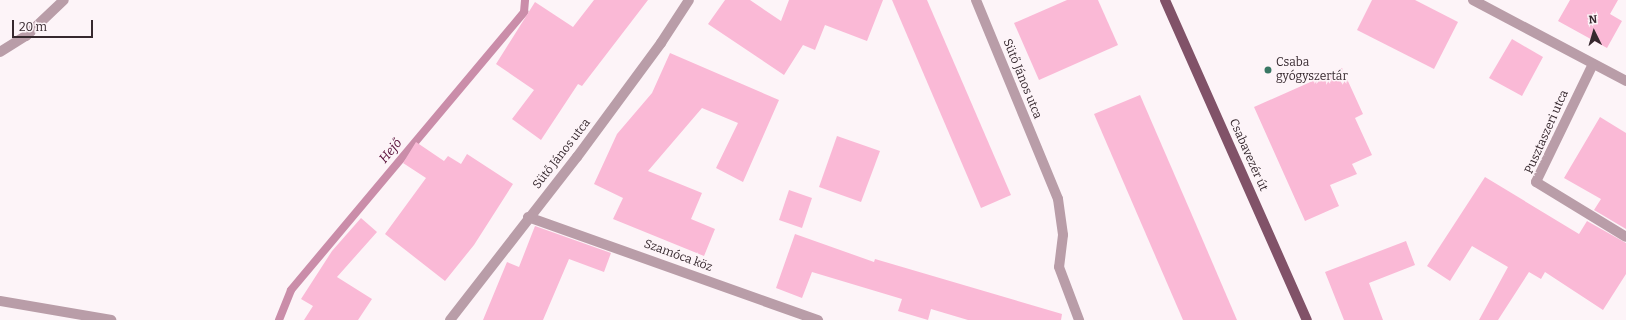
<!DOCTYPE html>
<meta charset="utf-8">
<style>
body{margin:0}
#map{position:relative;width:1626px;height:320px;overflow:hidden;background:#fdf4f8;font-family:Bitter,serif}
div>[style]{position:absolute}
.stream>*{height:8px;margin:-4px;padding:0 4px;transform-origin:4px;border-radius:4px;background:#ca8da9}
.building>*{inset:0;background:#fab9d6}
.street>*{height:10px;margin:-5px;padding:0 5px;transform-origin:5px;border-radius:5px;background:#b99da8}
.primary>*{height:10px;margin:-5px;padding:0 5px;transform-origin:5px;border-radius:5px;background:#815268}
.dots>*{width:11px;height:11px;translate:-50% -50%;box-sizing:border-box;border:2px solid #fdf4f8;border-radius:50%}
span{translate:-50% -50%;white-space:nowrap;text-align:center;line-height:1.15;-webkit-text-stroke:3px #fdf4f8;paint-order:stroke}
.poi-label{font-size:12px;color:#36282e}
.left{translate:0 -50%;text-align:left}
.street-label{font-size:12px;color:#36282e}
.water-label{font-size:13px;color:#560d37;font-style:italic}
.north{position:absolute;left:1574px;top:12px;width:40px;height:40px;-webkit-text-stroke:3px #fdf4f8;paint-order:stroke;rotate:355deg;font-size:11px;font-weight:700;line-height:16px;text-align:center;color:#36282e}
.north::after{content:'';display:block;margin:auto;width:14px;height:18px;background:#36282e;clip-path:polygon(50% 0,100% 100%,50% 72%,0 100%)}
.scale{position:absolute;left:12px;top:20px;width:81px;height:18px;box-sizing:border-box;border:2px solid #36282e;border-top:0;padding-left:5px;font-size:12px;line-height:14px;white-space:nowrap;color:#36282e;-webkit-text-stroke:3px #fdf4f8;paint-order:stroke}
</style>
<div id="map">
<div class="stream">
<i style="left:279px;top:320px;width:32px;rotate:-68deg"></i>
<i style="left:291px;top:290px;width:363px;rotate:-50deg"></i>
<i style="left:524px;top:12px;width:12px;rotate:-85deg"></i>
</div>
<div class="building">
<i style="clip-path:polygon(594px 0,648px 0,582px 86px,578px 84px,541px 140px,512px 119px,534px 90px,496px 64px,535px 2px,573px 27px)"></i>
<i style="clip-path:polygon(725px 0,750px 0,781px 21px,789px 0,883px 0,867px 41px,825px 25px,815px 50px,803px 45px,784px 75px,708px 24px)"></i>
<i style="clip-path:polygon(892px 0,927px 0,1011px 195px,981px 208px)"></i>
<i style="clip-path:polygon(1067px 0,1098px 0,1118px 45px,1039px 80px,1014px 23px)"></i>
<i style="clip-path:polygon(1372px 0,1415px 0,1458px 22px,1434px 69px,1357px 30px)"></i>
<i style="clip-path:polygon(1570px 0,1618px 0,1610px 14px,1622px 21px,1607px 48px,1558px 21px)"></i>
<i style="clip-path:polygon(1512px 39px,1543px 57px,1522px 96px,1489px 78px)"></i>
<i style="clip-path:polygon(670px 53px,779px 100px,743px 182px,716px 168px,738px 123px,702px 108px,648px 171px,702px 193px,691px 219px,715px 229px,704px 256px,613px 219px,623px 198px,594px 184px,617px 134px,652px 93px)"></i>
<i style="clip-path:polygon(1342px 68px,1363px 114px,1355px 118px,1372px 155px,1352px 164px,1357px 174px,1330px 185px,1339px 206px,1305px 221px,1254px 107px)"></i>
<i style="clip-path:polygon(1140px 95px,1195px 222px,1237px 320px,1183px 320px,1094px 114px)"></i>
<i style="clip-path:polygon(1600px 117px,1626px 133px,1626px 229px,1594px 210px,1601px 199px,1564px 178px)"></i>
<i style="clip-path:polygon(837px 136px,880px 151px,861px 202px,819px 187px)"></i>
<i style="clip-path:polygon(416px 142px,444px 161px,448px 156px,461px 164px,467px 154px,513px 184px,474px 245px,445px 281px,385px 234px,426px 178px,403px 163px)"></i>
<i style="clip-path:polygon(1485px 177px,1579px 234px,1587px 221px,1626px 243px,1626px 274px,1603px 310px,1545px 272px,1541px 279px,1529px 272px,1498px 320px,1479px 320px,1508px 267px,1472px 246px,1450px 281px,1427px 266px)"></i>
<i style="clip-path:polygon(789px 190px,812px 198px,802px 228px,779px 220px)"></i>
<i style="clip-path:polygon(361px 218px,377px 232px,337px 277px,372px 299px,358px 320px,304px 320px,313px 306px,301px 299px,332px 251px)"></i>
<i style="clip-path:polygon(535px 226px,611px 253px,604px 272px,569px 259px,543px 320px,483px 320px,507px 262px,519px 267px)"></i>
<i style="clip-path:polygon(795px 234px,874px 262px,875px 259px,1062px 314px,1061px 320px,968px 320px,931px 309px,928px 320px,898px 311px,902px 299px,812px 272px,802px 298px,776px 288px)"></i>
<i style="clip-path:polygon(1406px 241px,1415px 265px,1369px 283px,1383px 320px,1344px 320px,1325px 272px)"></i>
</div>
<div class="street">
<i style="left:976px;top:0;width:215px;rotate:67.6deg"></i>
<i style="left:1058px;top:199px;width:36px;rotate:82deg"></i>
<i style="left:1063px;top:235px;width:32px;rotate:97deg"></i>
<i style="left:1059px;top:267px;width:57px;rotate:69.3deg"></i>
<i style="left:1473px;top:0;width:173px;rotate:27.9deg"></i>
<i style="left:0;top:52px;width:31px;rotate:-32deg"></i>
<i style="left:26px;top:36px;width:52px;rotate:-43.5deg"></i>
<i style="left:1593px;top:64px;width:131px;rotate:115.8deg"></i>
<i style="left:1536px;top:182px;width:105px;rotate:31.4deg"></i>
<i style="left:528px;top:217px;width:308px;rotate:19.6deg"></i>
<i style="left:0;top:301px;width:113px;rotate:9.7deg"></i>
<i style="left:450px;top:320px;width:207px;rotate:-52.1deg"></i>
<i style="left:577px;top:157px;width:142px;rotate:-53.6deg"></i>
<i style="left:661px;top:43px;width:51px;rotate:-56.9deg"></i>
</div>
<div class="primary">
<i style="left:1165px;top:0;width:350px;rotate:66.1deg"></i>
</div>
<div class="dots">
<i style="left:1268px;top:70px;background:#397764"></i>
</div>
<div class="poi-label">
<span class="left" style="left:1276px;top:70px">Csaba<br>gyógyszertár</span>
</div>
<div class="street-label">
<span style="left:1022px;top:79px;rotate:68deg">Sütő János utca</span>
<span style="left:1547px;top:132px;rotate:-66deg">Pusztaszeri utca</span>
<span style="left:562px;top:154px;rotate:-52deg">Sütő János utca</span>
<span style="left:1248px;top:155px;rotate:66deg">Csabavezér út</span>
<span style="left:678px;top:256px;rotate:20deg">Szamóca köz</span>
</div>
<div class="water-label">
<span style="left:391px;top:151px;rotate:-50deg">Hejő</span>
</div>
<div class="north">N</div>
<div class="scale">20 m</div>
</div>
